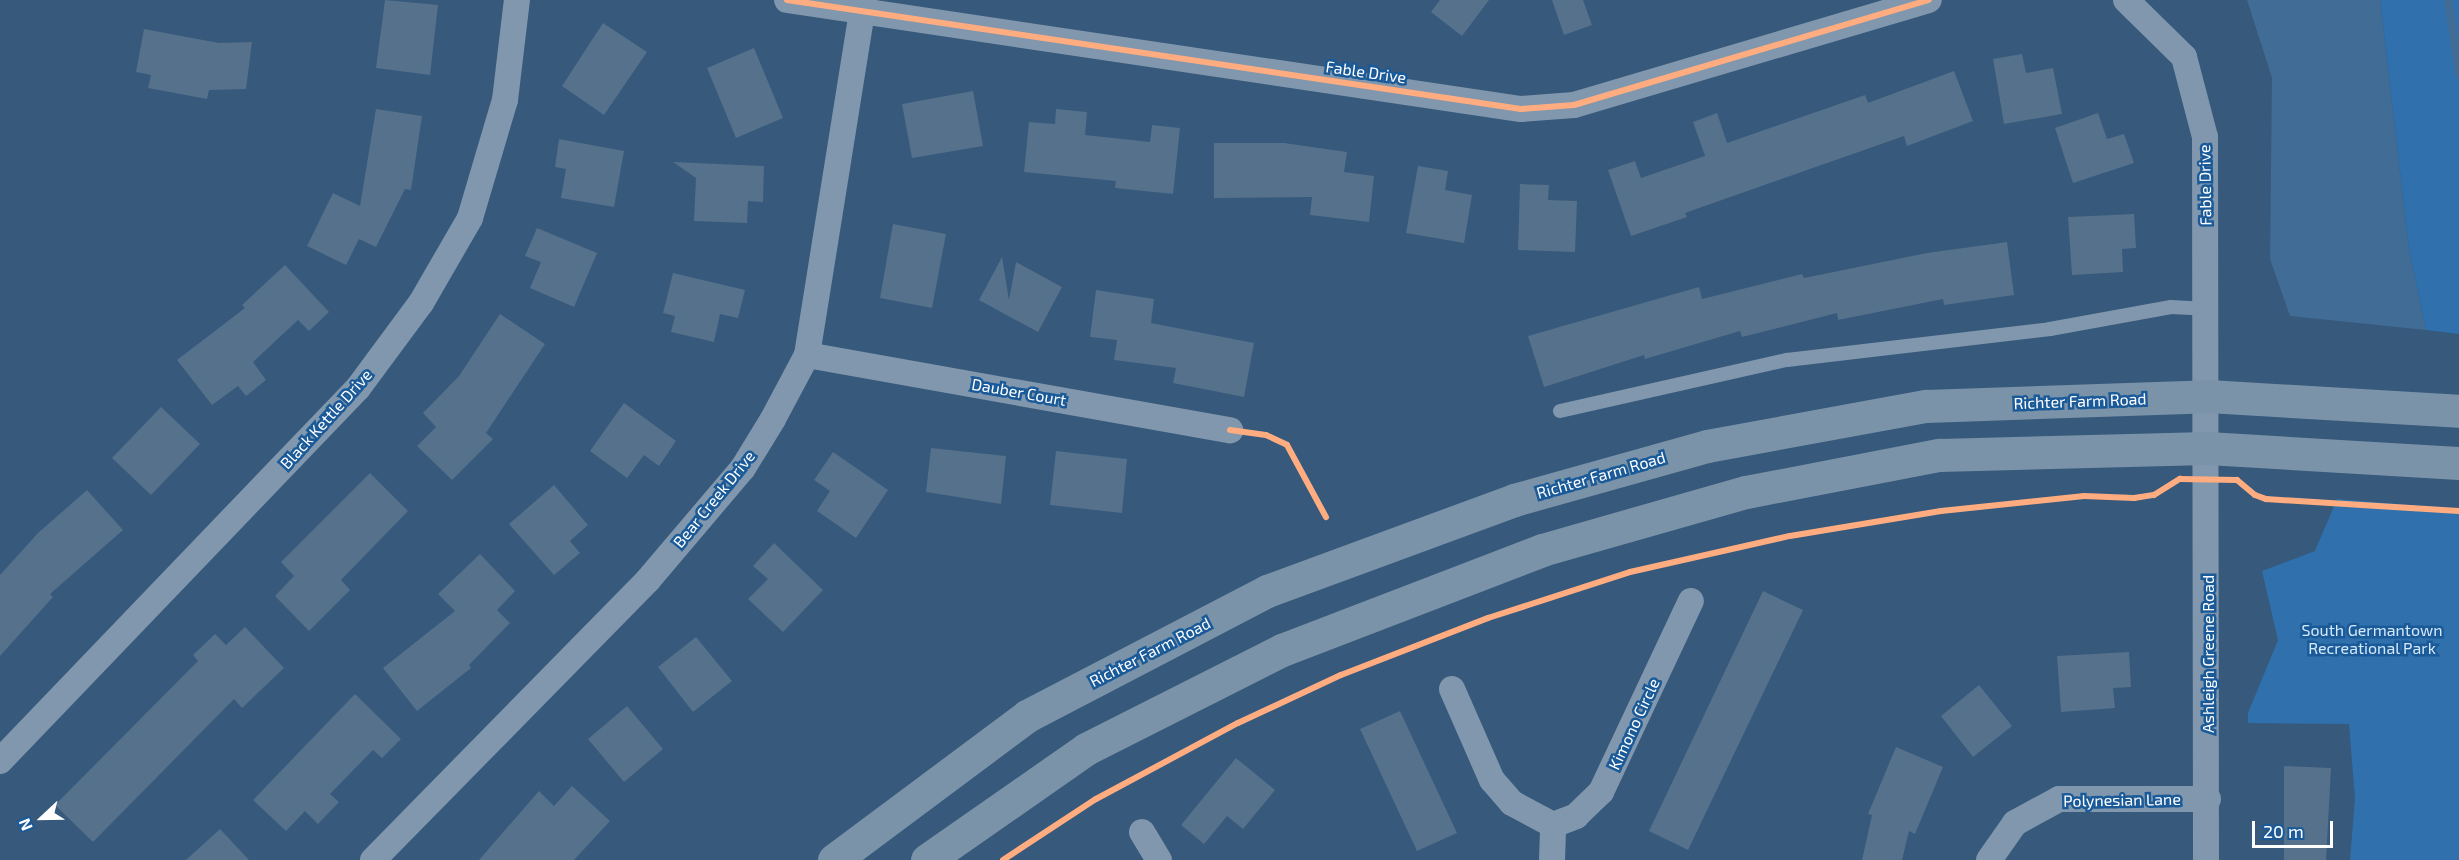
<!DOCTYPE html>
<style>
body{margin:0}
#map{position:relative;width:2459px;height:860px;overflow:hidden;background:#37597b;font-family:"Exo 2",sans-serif}
div>[style]{position:absolute}
.green>*{inset:0;background:#2f70ad}
.water>*{inset:0;background:#406c96}
.stream>*{height:8px;margin:-4px;padding:0 4px;transform-origin:4px;border-radius:4px;background:#406c96}
.building>*{inset:0;background:#55718c}
.lane>*{height:14px;margin:-7px;padding:0 7px;transform-origin:7px;border-radius:7px;background:#8097ad}
.street>*{height:26px;margin:-13px;padding:0 13px;transform-origin:13px;border-radius:13px;background:#8097ad}
.secondary>*{height:33px;margin:-16.5px;padding:0 16.5px;transform-origin:16.5px;border-radius:16.5px;background:#7b93a9}
.cycleway>*{height:6px;margin:-3px;padding:0 3px;transform-origin:3px;border-radius:3px;background:#ffac80}
span{translate:-50% -50%;white-space:nowrap;text-align:center;line-height:1.15;-webkit-text-stroke:5px #1a5a98;paint-order:stroke}
.street-label{font-size:16px;color:#fff}
.park-label{font-size:16px;color:#d5e9fb}
.north{position:absolute;left:12px;top:788px;width:60px;height:60px;-webkit-text-stroke:4px #1a5a98;paint-order:stroke;rotate:248deg;font-size:16px;font-weight:700;line-height:24px;text-align:center;color:#fff}
.north::after{content:'';display:block;margin:auto;width:21px;height:27px;background:#fff;clip-path:polygon(50% 0,100% 100%,50% 72%,0 100%)}
.scale{position:absolute;left:2252px;top:821px;width:81px;height:27px;box-sizing:border-box;border:3px solid #fff;border-top:0;padding-left:8px;font-size:18px;line-height:21px;white-space:nowrap;color:#fff;-webkit-text-stroke:4px #1a5a98;paint-order:stroke}
</style>
<div id="map">
<div class="green">
<i style="clip-path:polygon(2380px 0,2459px 0,2459px 334px,2426px 330px,2409px 250px)"></i>
<i style="clip-path:polygon(2337px 499px,2459px 509px,2459px 860px,2350px 860px,2355px 798px,2349px 724px,2248px 723px,2248px 713px,2278px 640px,2262px 571px,2315px 551px)"></i>
</div>
<div class="water">
<i style="clip-path:polygon(2247px 0,2380px 0,2409px 250px,2426px 330px,2290px 316px,2270px 259px,2272px 78px)"></i>
</div>
<div class="stream">
<i style="left:2448px;top:0;width:74px;rotate:81.4deg"></i>
</div>
<div class="building">
<i style="clip-path:polygon(385px 0,438px 5px,430px 75px,376px 68px)"></i>
<i style="clip-path:polygon(1440px 0,1489px 0,1462px 36px,1431px 12px)"></i>
<i style="clip-path:polygon(1552px 0,1583px 0,1592px 25px,1564px 35px)"></i>
<i style="clip-path:polygon(603px 23px,647px 52px,604px 115px,562px 86px)"></i>
<i style="clip-path:polygon(144px 29px,219px 43px,252px 42px,246px 89px,209px 90px,207px 99px,148px 88px,151px 75px,136px 72px)"></i>
<i style="clip-path:polygon(754px 48px,783px 118px,736px 138px,707px 68px)"></i>
<i style="clip-path:polygon(2022px 54px,2026px 73px,2053px 68px,2062px 114px,2004px 124px,1993px 59px)"></i>
<i style="clip-path:polygon(1954px 71px,1973px 121px,1907px 146px,1904px 136px,1685px 213px,1687px 217px,1631px 236px,1608px 170px,1635px 161px,1641px 178px,1705px 156px,1693px 122px,1717px 113px,1727px 143px,1865px 95px,1868px 103px)"></i>
<i style="clip-path:polygon(973px 91px,983px 146px,912px 158px,902px 104px)"></i>
<i style="clip-path:polygon(376px 109px,422px 116px,411px 190px,405px 189px,376px 247px,359px 239px,346px 265px,307px 246px,333px 193px,360px 206px)"></i>
<i style="clip-path:polygon(1056px 109px,1087px 112px,1085px 135px,1150px 142px,1152px 125px,1180px 128px,1173px 194px,1115px 188px,1116px 181px,1024px 172px,1029px 122px,1055px 124px)"></i>
<i style="clip-path:polygon(2098px 113px,2107px 139px,2124px 134px,2134px 163px,2073px 183px,2055px 128px)"></i>
<i style="clip-path:polygon(559px 139px,624px 151px,614px 207px,561px 198px,566px 169px,555px 167px)"></i>
<i style="clip-path:polygon(1214px 143px,1284px 143px,1347px 152px,1344px 172px,1374px 176px,1369px 222px,1310px 215px,1312px 197px,1214px 198px)"></i>
<i style="clip-path:polygon(673px 162px,764px 166px,763px 202px,748px 201px,747px 223px,694px 221px,696px 178px)"></i>
<i style="clip-path:polygon(1418px 166px,1448px 171px,1445px 190px,1472px 195px,1464px 243px,1406px 233px)"></i>
<i style="clip-path:polygon(1520px 184px,1549px 185px,1548px 200px,1577px 201px,1575px 252px,1518px 250px)"></i>
<i style="clip-path:polygon(2134px 214px,2136px 248px,2122px 249px,2123px 272px,2072px 275px,2068px 217px)"></i>
<i style="clip-path:polygon(893px 224px,946px 234px,932px 308px,880px 298px)"></i>
<i style="clip-path:polygon(537px 228px,597px 253px,574px 307px,530px 288px,541px 262px,525px 256px)"></i>
<i style="clip-path:polygon(2007px 242px,2014px 295px,1944px 305px,1943px 299px,1838px 320px,1837px 313px,1742px 337px,1740px 331px,1645px 359px,1644px 355px,1544px 387px,1528px 336px,1699px 287px,1702px 299px,1802px 274px,1804px 278px,1927px 253px)"></i>
<i style="clip-path:polygon(1002px 257px,1009px 300px,1016px 262px,1062px 287px,1038px 332px,979px 300px)"></i>
<i style="clip-path:polygon(285px 265px,329px 312px,309px 331px,298px 320px,253px 362px,266px 380px,246px 396px,238px 386px,212px 405px,177px 360px,245px 308px,242px 305px)"></i>
<i style="clip-path:polygon(673px 273px,745px 290px,738px 318px,720px 314px,714px 342px,671px 332px,675px 316px,663px 313px)"></i>
<i style="clip-path:polygon(1096px 290px,1154px 299px,1151px 323px,1254px 343px,1244px 397px,1173px 383px,1176px 368px,1114px 360px,1117px 340px,1090px 337px)"></i>
<i style="clip-path:polygon(500px 314px,545px 344px,486px 433px,493px 439px,452px 480px,417px 446px,436px 427px,423px 413px,459px 376px)"></i>
<i style="clip-path:polygon(624px 403px,676px 441px,659px 466px,644px 455px,627px 478px,590px 451px)"></i>
<i style="clip-path:polygon(161px 407px,200px 444px,151px 495px,112px 458px)"></i>
<i style="clip-path:polygon(931px 448px,1006px 456px,1001px 504px,926px 492px)"></i>
<i style="clip-path:polygon(1056px 451px,1127px 459px,1122px 513px,1050px 505px)"></i>
<i style="clip-path:polygon(833px 452px,888px 490px,856px 538px,817px 511px,830px 491px,814px 480px)"></i>
<i style="clip-path:polygon(370px 473px,408px 511px,341px 580px,350px 590px,309px 631px,275px 596px,294px 576px,281px 562px)"></i>
<i style="clip-path:polygon(554px 485px,588px 525px,570px 541px,580px 553px,554px 575px,509px 524px)"></i>
<i style="clip-path:polygon(87px 490px,123px 530px,50px 594px,53px 597px,0 656px,0 575px,38px 533px)"></i>
<i style="clip-path:polygon(774px 543px,823px 590px,783px 632px,748px 599px,768px 579px,753px 566px)"></i>
<i style="clip-path:polygon(480px 554px,515px 591px,497px 610px,510px 623px,469px 665px,471px 668px,417px 711px,383px 668px,455px 611px,438px 594px)"></i>
<i style="clip-path:polygon(1763px 591px,1803px 610px,1688px 850px,1649px 831px)"></i>
<i style="clip-path:polygon(245px 627px,284px 668px,242px 708px,234px 699px,93px 842px,55px 805px,198px 661px,193px 655px,215px 634px,226px 645px)"></i>
<i style="clip-path:polygon(696px 637px,732px 681px,693px 712px,658px 667px)"></i>
<i style="clip-path:polygon(2129px 652px,2131px 687px,2113px 688px,2115px 708px,2061px 712px,2057px 656px)"></i>
<i style="clip-path:polygon(1979px 685px,2012px 726px,1973px 757px,1941px 716px)"></i>
<i style="clip-path:polygon(355px 694px,401px 739px,382px 758px,373px 750px,330px 794px,339px 802px,318px 824px,305px 811px,286px 831px,253px 800px)"></i>
<i style="clip-path:polygon(627px 706px,663px 749px,624px 782px,588px 739px)"></i>
<i style="clip-path:polygon(1400px 711px,1457px 833px,1417px 851px,1360px 729px)"></i>
<i style="clip-path:polygon(1896px 747px,1943px 767px,1915px 834px,1909px 831px,1902px 860px,1862px 860px,1872px 815px,1868px 814px)"></i>
<i style="clip-path:polygon(1236px 758px,1275px 790px,1243px 829px,1227px 816px,1204px 844px,1181px 825px)"></i>
<i style="clip-path:polygon(2284px 766px,2331px 768px,2326px 860px,2284px 860px)"></i>
<i style="clip-path:polygon(572px 786px,610px 821px,574px 860px,479px 860px,539px 791px,554px 806px)"></i>
<i style="clip-path:polygon(220px 829px,249px 860px,186px 860px)"></i>
</div>
<div class="lane">
<i style="left:1560px;top:411px;width:233px;rotate:-12.7deg"></i>
<i style="left:1787px;top:360px;width:265px;rotate:-6.7deg"></i>
<i style="left:2050px;top:329px;width:123px;rotate:-10.3deg"></i>
<i style="left:2171px;top:307px;width:36px;rotate:3deg"></i>
</div>
<div class="street">
<i style="left:787px;top:0;width:742px;rotate:8.45deg"></i>
<i style="left:1521px;top:109px;width:53px;rotate:-4.3deg"></i>
<i style="left:1574px;top:105px;width:370px;rotate:-16.5deg"></i>
<i style="left:2126px;top:0;width:81px;rotate:44.5deg"></i>
<i style="left:2184px;top:57px;width:83px;rotate:75.3deg"></i>
<i style="left:2205px;top:137px;width:723px;rotate:89.92deg"></i>
<i style="left:807px;top:355px;width:430px;rotate:10.1deg"></i>
<i style="left:1452px;top:689px;width:99px;rotate:66.3deg"></i>
<i style="left:1492px;top:780px;width:30px;rotate:49deg"></i>
<i style="left:1512px;top:803px;width:47px;rotate:28.2deg"></i>
<i style="left:0;top:761px;width:517px;rotate:-46.18deg"></i>
<i style="left:358px;top:388px;width:106px;rotate:-53.5deg"></i>
<i style="left:421px;top:303px;width:98px;rotate:-60deg"></i>
<i style="left:470px;top:218px;width:123px;rotate:-73.5deg"></i>
<i style="left:505px;top:100px;width:101px;rotate:-83.2deg"></i>
<i style="left:1142px;top:832px;width:33px;rotate:59deg"></i>
<i style="left:373px;top:860px;width:392px;rotate:-45.5deg"></i>
<i style="left:648px;top:580px;width:147px;rotate:-49.7deg"></i>
<i style="left:743px;top:468px;width:57px;rotate:-58.5deg"></i>
<i style="left:773px;top:419px;width:72px;rotate:-62deg"></i>
<i style="left:807px;top:355px;width:360px;rotate:-80.9deg"></i>
<i style="left:1552px;top:860px;width:35px;rotate:-88deg"></i>
<i style="left:1553px;top:825px;width:25px;rotate:-21deg"></i>
<i style="left:1576px;top:816px;width:35px;rotate:-44deg"></i>
<i style="left:1601px;top:792px;width:211px;rotate:-64.8deg"></i>
<i style="left:1989px;top:860px;width:45px;rotate:-54.9deg"></i>
<i style="left:2015px;top:823px;width:50px;rotate:-28.6deg"></i>
<i style="left:2059px;top:799px;width:149px"></i>
</div>
<div class="secondary">
<i style="left:834px;top:860px;width:241px;rotate:-36.7deg"></i>
<i style="left:1027px;top:716px;width:271px;rotate:-27.5deg"></i>
<i style="left:1267px;top:591px;width:263px;rotate:-20.2deg"></i>
<i style="left:1514px;top:500px;width:200px;rotate:-15.6deg"></i>
<i style="left:1707px;top:446px;width:223px;rotate:-10.4deg"></i>
<i style="left:1926px;top:406px;width:282px;rotate:-2deg"></i>
<i style="left:2208px;top:396px;width:251px;rotate:3.4deg"></i>
<i style="left:927px;top:860px;width:194px;rotate:-34.9deg"></i>
<i style="left:1086px;top:749px;width:220px;rotate:-26.8deg"></i>
<i style="left:1282px;top:650px;width:279px;rotate:-21deg"></i>
<i style="left:1542px;top:550px;width:212px;rotate:-15.9deg"></i>
<i style="left:1746px;top:492px;width:197px;rotate:-10.9deg"></i>
<i style="left:1939px;top:455px;width:268px;rotate:-1.5deg"></i>
<i style="left:2207px;top:448px;width:252px;rotate:3.4deg"></i>
</div>
<div class="cycleway">
<i style="left:787px;top:0;width:742px;rotate:8.45deg"></i>
<i style="left:1521px;top:109px;width:53px;rotate:-4.3deg"></i>
<i style="left:1574px;top:105px;width:370px;rotate:-16.5deg"></i>
<i style="left:1230px;top:430px;width:36px;rotate:8deg"></i>
<i style="left:1266px;top:435px;width:23px;rotate:25deg"></i>
<i style="left:1287px;top:445px;width:82px;rotate:61.6deg"></i>
<i style="left:1003px;top:860px;width:111px;rotate:-33.3deg"></i>
<i style="left:1096px;top:799px;width:161px;rotate:-28.2deg"></i>
<i style="left:1238px;top:723px;width:114px;rotate:-25deg"></i>
<i style="left:1341px;top:675px;width:158px;rotate:-21.2deg"></i>
<i style="left:1488px;top:618px;width:149px;rotate:-17.9deg"></i>
<i style="left:1630px;top:572px;width:164px;rotate:-12.7deg"></i>
<i style="left:1790px;top:536px;width:153px;rotate:-9.4deg"></i>
<i style="left:1941px;top:511px;width:144px;rotate:-6deg"></i>
<i style="left:2084px;top:496px;width:50px;rotate:2.3deg"></i>
<i style="left:2134px;top:498px;width:20px;rotate:-9deg"></i>
<i style="left:2154px;top:495px;width:31px;rotate:-32deg"></i>
<i style="left:2180px;top:479px;width:57px;rotate:1deg"></i>
<i style="left:2237px;top:480px;width:23px;rotate:40deg"></i>
<i style="left:2255px;top:495px;width:12px;rotate:20deg"></i>
<i style="left:2266px;top:499px;width:193px;rotate:3.6deg"></i>
</div>
<div class="street-label">
<span style="left:1366px;top:72px;rotate:8deg">Fable Drive</span>
<span style="left:2205px;top:185px;rotate:-91deg">Fable Drive</span>
<span style="left:1019px;top:392px;rotate:10deg">Dauber Court</span>
<span style="left:2080px;top:401px;rotate:-2deg">Richter Farm Road</span>
<span style="left:326px;top:419px;rotate:-48deg">Black Kettle Drive</span>
<span style="left:1601px;top:475px;rotate:-16deg">Richter Farm Road</span>
<span style="left:714px;top:499px;rotate:-51deg">Bear Creek Drive</span>
<span style="left:1150px;top:652px;rotate:-27deg">Richter Farm Road</span>
<span style="left:2208px;top:654px;rotate:-90deg">Ashleigh Greene Road</span>
<span style="left:1634px;top:724px;rotate:-65deg">Kimono Circle</span>
<span style="left:2122px;top:800px;rotate:-1deg">Polynesian Lane</span>
</div>
<div class="park-label">
<span style="left:2372px;top:639px">South Germantown<br>Recreational Park</span>
</div>
<div class="north">N</div>
<div class="scale">20 m</div>
</div>
